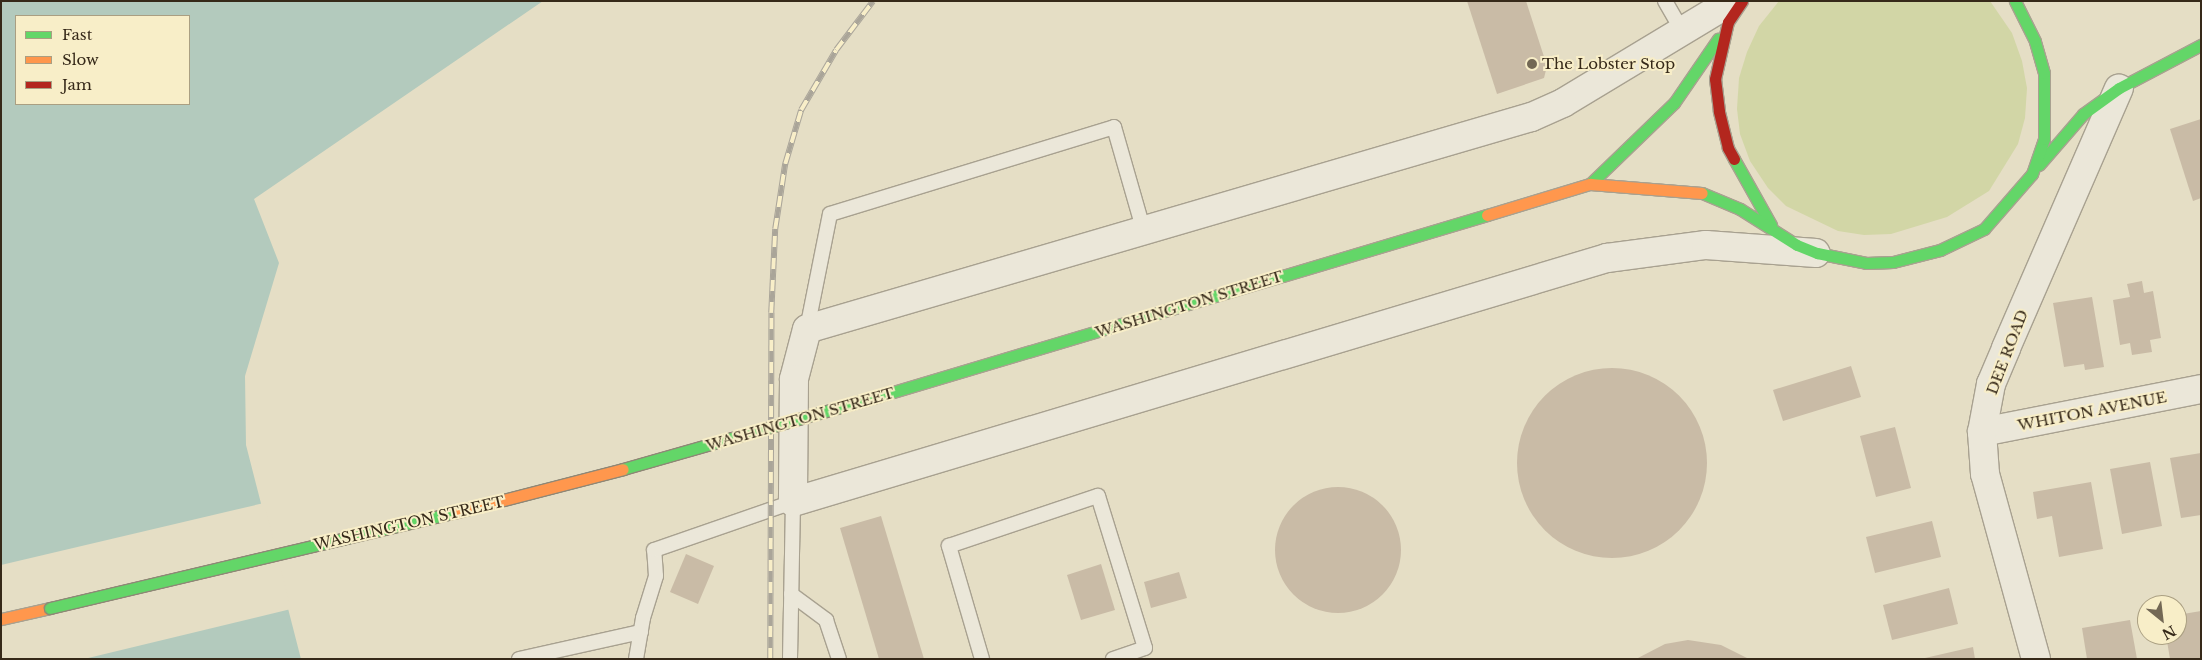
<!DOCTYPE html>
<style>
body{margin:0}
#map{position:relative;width:2202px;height:660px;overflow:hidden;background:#e5dec5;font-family:"Libre Baskerville",serif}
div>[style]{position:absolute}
.green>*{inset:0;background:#d2d6a6}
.water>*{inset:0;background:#b3cabd}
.pier>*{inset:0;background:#e5dec5}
.building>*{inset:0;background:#c9bba6}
.round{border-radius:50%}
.roads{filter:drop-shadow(1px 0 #a8a190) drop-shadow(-1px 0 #a8a190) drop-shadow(0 1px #a8a190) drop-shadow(0 -1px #a8a190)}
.lane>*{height:14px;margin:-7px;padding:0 7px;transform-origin:7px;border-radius:7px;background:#ebe7d9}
.street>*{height:28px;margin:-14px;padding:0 14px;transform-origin:14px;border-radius:14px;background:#ebe7d9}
.fast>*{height:11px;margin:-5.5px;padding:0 5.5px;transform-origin:5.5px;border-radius:5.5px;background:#63d668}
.slow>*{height:11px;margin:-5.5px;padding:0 5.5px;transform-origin:5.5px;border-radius:5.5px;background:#ff974d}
.jam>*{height:11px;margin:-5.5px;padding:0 5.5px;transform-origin:5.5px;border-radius:5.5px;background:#b3261e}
.rail>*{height:5.5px;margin-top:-2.75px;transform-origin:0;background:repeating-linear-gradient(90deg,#f8eec8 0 11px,#aaa599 0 22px);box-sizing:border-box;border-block:1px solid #aaa599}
.bridges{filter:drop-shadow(1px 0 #8e8776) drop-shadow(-1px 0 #8e8776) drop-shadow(0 1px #8e8776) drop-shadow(0 -1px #8e8776)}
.fast-bridge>*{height:11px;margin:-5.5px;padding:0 5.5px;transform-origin:5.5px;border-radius:5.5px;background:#63d668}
.slow-bridge>*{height:11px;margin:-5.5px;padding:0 5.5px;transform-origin:5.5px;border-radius:5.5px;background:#ff974d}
.dots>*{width:14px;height:14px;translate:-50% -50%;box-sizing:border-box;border:2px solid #f8eec8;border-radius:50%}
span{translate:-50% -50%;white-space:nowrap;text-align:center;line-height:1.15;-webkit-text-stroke:4px #f8eec8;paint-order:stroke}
.poi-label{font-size:15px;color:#362919}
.left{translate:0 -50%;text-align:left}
.street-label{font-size:15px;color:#362919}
.frame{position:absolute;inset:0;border:2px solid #362919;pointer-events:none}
.legend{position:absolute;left:15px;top:15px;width:175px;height:90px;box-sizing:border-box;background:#f8eec8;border:1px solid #aa9f82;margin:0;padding:6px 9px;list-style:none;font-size:15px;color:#362919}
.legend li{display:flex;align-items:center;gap:10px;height:25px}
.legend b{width:25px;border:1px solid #aa9f82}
.north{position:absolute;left:2137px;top:595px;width:50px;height:50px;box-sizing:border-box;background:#f8eec8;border:1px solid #aa9f82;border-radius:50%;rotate:151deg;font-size:14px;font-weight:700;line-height:20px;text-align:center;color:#362919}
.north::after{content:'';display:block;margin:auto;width:18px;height:22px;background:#736855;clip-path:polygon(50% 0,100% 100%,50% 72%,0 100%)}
</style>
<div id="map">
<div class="green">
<i style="clip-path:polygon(1779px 1px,1990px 1px,2012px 33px,2022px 61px,2027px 88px,2025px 118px,2018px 144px,1989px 191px,1947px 217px,1891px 234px,1864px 235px,1838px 231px,1786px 206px,1768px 188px,1750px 161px,1740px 134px,1737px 109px,1739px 78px,1747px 52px,1759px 26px)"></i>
</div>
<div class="water">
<i style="clip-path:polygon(evenodd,1px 1px,543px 1px,254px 199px,279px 263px,245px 376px,246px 445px,301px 659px,1px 659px,1px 1px,16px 16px,189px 16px,189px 104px,16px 104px,16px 16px)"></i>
</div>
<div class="pier">
<i style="clip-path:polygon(264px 503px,291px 609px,84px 659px,1px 659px,1px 565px)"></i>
</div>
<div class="building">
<i style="clip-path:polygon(1467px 1px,1526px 1px,1547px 66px,1544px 78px,1497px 94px)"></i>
<i style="clip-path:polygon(2201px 119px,2201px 198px,2193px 201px,2170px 129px)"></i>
<i style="clip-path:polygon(2142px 281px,2144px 293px,2153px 291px,2161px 338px,2150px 340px,2152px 352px,2132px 355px,2130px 343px,2120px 345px,2113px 300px,2130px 297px,2127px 284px)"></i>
<i style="clip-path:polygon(2092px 297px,2104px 367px,2085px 370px,2084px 364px,2064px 367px,2053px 303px)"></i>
<i style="clip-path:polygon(1851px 366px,1861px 397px,1783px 421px,1773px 390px)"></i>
<i class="round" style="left:1517px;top:368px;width:190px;height:190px"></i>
<i style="clip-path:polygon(1895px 427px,1911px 488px,1876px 497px,1860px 436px)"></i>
<i style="clip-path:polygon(2201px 453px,2201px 515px,2181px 518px,2170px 458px)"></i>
<i style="clip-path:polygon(2150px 462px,2162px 526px,2122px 534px,2110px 469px)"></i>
<i style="clip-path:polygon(2091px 482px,2103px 549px,2059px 557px,2052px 516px,2037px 519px,2033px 492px)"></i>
<i class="round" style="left:1275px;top:487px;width:126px;height:126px"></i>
<i style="clip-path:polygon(881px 516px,924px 659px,879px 659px,840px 528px)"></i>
<i style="clip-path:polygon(1932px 521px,1941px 557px,1875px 573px,1866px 537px)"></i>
<i style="clip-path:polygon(686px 554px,714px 566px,698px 604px,670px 592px)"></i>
<i style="clip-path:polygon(1101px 564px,1115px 610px,1081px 620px,1067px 575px)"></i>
<i style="clip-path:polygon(1179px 572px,1187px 598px,1151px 608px,1144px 582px)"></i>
<i style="clip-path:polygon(1949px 588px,1958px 624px,1892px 640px,1883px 605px)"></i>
<i style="clip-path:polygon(2201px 611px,2201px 659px,2170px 659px,2166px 635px,2177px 635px,2177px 615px)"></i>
<i style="clip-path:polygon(2130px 620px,2137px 659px,2087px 659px,2082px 628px)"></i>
<i style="clip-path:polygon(1688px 640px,1721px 645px,1749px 659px,1636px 659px,1665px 644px)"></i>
<i style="clip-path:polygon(1973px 647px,1975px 659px,1925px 659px,1925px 658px)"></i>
</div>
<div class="roads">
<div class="lane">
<i style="left:1665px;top:1px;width:34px;rotate:60deg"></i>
<i style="left:807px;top:329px;width:117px;rotate:-78.7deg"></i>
<i style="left:830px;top:214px;width:297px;rotate:-17deg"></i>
<i style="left:1114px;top:127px;width:105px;rotate:74deg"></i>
<i style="left:791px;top:594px;width:44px;rotate:36.6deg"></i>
<i style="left:826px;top:620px;width:41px;rotate:71.6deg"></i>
<i style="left:519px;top:659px;width:125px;rotate:-12.5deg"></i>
<i style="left:636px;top:659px;width:42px;rotate:-80.3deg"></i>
<i style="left:643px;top:618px;width:44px;rotate:-72.8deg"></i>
<i style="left:656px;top:576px;width:26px;rotate:-94deg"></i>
<i style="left:654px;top:550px;width:147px;rotate:-19.1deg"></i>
<i style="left:793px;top:502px;width:157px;rotate:91.1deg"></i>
<i style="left:982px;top:659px;width:118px;rotate:-106.3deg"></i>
<i style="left:949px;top:546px;width:157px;rotate:-18.6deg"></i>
<i style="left:1098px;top:496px;width:159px;rotate:72.8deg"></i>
<i style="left:1145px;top:648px;width:34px;rotate:161deg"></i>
</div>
<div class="street">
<i style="left:1732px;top:1px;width:197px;rotate:148.9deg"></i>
<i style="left:1563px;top:103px;width:35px;rotate:156deg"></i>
<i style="left:1531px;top:117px;width:754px;rotate:163.68deg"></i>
<i style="left:807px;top:329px;width:52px;rotate:104.6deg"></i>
<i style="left:794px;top:379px;width:123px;rotate:90.5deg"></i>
<i style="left:793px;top:502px;width:850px;rotate:-16.69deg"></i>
<i style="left:1607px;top:258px;width:100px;rotate:-7.5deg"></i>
<i style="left:1706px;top:245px;width:110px;rotate:4.2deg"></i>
<i style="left:1982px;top:432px;width:223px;rotate:-11.1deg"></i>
<i style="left:2036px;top:659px;width:192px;rotate:-105.4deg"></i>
<i style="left:1985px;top:474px;width:42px;rotate:-94.1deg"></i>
<i style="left:1982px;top:432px;width:49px;rotate:-79.4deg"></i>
<i style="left:1991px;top:384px;width:39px;rotate:-67deg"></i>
<i style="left:2006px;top:348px;width:283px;rotate:-66.5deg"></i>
</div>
<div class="fast">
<i style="left:1734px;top:159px;width:76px;rotate:60.7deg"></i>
<i style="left:2039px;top:165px;width:67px;rotate:-49.2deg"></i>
<i style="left:2083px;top:114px;width:44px;rotate:-35.8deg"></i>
<i style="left:2119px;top:88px;width:93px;rotate:-27.7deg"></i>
<i style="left:1590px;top:184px;width:117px;rotate:-44deg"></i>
<i style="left:1674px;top:103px;width:78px;rotate:-55.5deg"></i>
<i style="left:1702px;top:193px;width:41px;rotate:22.8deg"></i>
<i style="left:1740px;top:209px;width:67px;rotate:32.3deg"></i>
<i style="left:1797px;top:245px;width:22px;rotate:22deg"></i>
<i style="left:1817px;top:253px;width:50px;rotate:11.5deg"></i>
<i style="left:1866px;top:263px;width:27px;rotate:-2deg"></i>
<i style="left:1893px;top:262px;width:49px;rotate:-14.3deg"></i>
<i style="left:1940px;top:250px;width:49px;rotate:-25.5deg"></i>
<i style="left:1984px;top:229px;width:73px;rotate:-48.9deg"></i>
<i style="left:2032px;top:174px;width:37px;rotate:-71deg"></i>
<i style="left:2044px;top:139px;width:66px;rotate:-90deg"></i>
<i style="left:2044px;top:73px;width:33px;rotate:-106deg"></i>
<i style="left:2035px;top:41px;width:45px;rotate:-116.6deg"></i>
<i style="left:873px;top:398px;width:641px;rotate:-16.6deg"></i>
</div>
<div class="slow">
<i style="left:1487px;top:215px;width:108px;rotate:-16.8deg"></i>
<i style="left:1590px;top:184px;width:112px;rotate:4.6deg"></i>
<i style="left:1px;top:619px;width:50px;rotate:-12.7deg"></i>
</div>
<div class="jam">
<i style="left:1734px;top:159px;width:13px;rotate:-119deg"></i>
<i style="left:1728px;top:148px;width:38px;rotate:-104deg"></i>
<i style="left:1719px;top:111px;width:32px;rotate:-97deg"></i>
<i style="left:1715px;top:79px;width:58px;rotate:-77.2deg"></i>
<i style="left:1728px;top:22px;width:25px;rotate:-56deg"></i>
</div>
</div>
<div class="rail">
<i style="left:770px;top:659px;width:346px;rotate:-89.8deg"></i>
<i style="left:771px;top:313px;width:84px;rotate:-87.3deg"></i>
<i style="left:775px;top:229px;width:66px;rotate:-81.3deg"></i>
<i style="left:785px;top:164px;width:56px;rotate:-73.5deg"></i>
<i style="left:801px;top:110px;width:69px;rotate:-59.7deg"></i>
<i style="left:836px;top:50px;width:61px;rotate:-52.9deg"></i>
</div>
<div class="bridges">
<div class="fast-bridge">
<i style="left:623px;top:469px;width:260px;rotate:-15.9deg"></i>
<i style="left:50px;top:608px;width:418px;rotate:-13.3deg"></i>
</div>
<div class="slow-bridge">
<i style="left:457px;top:512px;width:171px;rotate:-14.5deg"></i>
</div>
</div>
<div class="dots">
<i style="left:1532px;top:64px;background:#736855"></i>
</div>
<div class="poi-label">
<span class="left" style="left:1542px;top:64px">The Lobster Stop</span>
</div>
<div class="street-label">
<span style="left:1189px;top:304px;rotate:-17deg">WASHINGTON STREET</span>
<span style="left:2007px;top:352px;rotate:-69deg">DEE ROAD</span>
<span style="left:2092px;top:411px;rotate:-11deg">WHITON AVENUE</span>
<span style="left:800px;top:419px;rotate:-16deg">WASHINGTON STREET</span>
<span style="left:409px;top:523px;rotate:-13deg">WASHINGTON STREET</span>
</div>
<div class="frame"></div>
<ul class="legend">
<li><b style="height:6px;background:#63d668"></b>Fast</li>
<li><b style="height:6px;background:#ff974d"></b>Slow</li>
<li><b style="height:6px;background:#b3261e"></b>Jam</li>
</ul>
<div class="north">N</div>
</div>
